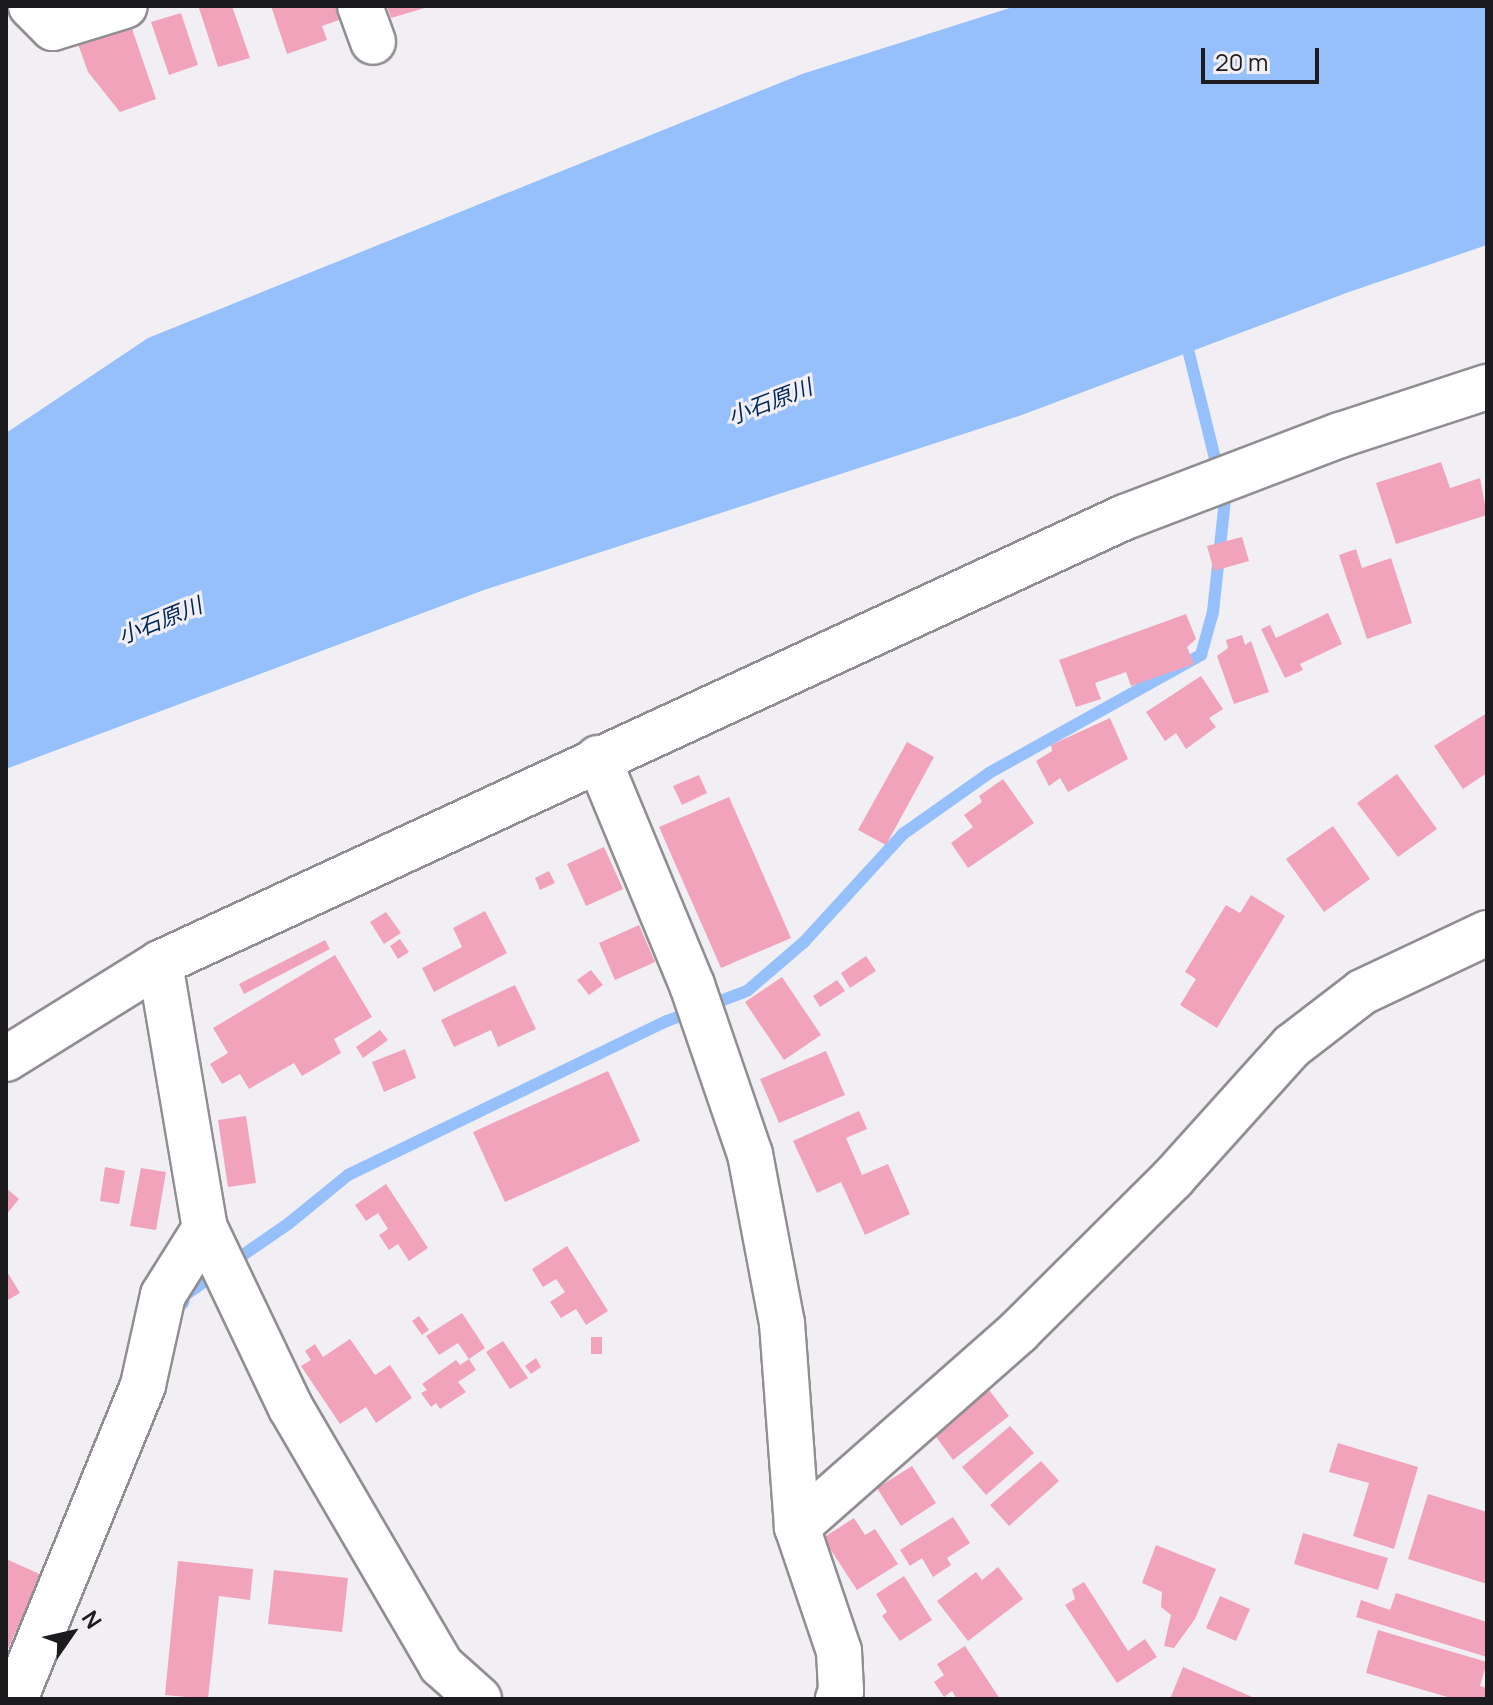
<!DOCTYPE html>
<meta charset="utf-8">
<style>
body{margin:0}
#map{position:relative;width:1493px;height:1705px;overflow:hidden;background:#f1eff4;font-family:Manrope,"Noto Sans JP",sans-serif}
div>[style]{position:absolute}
.water>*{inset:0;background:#95c0fc}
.stream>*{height:12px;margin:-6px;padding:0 6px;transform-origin:6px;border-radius:6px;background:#95c0fc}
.building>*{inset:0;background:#f1a3bb}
.roads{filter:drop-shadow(2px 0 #918e93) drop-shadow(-2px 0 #918e93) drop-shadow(0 2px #918e93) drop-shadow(0 -2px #918e93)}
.street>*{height:44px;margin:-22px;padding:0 22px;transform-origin:22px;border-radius:22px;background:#fff}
.secondary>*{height:44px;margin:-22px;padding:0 22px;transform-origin:22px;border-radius:22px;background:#fff}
span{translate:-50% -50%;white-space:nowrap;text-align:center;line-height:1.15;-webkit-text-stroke:6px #f1eff4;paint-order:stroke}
.water-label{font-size:22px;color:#00275a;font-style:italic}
.frame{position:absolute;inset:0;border:8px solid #1c1b1d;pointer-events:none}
.north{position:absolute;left:32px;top:1593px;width:80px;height:80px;-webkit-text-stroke:6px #f1eff4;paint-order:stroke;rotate:56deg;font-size:22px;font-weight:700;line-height:32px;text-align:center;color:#1c1b1d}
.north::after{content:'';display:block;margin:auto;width:28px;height:36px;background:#1c1b1d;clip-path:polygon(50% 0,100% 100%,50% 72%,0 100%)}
.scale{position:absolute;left:1201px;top:48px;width:118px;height:36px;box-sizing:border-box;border:4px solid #1c1b1d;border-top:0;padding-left:10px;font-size:24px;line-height:28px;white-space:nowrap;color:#1c1b1d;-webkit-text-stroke:6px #f1eff4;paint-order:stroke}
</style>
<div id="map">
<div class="water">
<i style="clip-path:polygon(1016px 6px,1487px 6px,1487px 245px,1349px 292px,1019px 416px,484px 590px,6px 769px,6px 433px,148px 338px,802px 74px)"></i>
</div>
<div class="stream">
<i style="left:183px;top:1303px;width:8px;rotate:-76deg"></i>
<i style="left:185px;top:1295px;width:125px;rotate:-34.6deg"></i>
<i style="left:288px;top:1224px;width:77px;rotate:-39.2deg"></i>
<i style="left:348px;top:1175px;width:354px;rotate:-25.8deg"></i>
<i style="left:667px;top:1021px;width:85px;rotate:-20.6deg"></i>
<i style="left:747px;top:991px;width:75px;rotate:-40.7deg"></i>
<i style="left:804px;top:942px;width:147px;rotate:-47.5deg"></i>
<i style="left:903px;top:834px;width:105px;rotate:-35.3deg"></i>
<i style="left:989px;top:773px;width:243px;rotate:-29.1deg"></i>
<i style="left:1201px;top:655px;width:45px;rotate:-74.4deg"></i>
<i style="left:1213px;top:612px;width:114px;rotate:-83.9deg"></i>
<i style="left:1225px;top:499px;width:167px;rotate:-103.9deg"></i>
</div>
<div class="building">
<i style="clip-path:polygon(206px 6px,232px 6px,250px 58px,218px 67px,199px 8px)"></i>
<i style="clip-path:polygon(271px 6px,338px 6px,342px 19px,322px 26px,327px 40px,287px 54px)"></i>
<i style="clip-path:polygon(387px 6px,428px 6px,428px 7px,391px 18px)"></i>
<i style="clip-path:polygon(181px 13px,198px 65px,169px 75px,151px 22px)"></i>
<i style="clip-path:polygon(131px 26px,156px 99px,120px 112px,88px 72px,78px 44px)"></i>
<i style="clip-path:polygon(1441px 462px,1450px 488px,1480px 478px,1487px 515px,1396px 544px,1376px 483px)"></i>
<i style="clip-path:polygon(1242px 537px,1249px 561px,1214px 571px,1207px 546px)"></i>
<i style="clip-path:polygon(1356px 549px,1362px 568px,1391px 558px,1412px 623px,1367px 639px,1339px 555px)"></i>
<i style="clip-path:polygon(1328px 613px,1342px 644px,1300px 664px,1303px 670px,1285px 678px,1261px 629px,1270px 625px,1276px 638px)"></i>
<i style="clip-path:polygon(1186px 614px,1196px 639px,1187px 647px,1194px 664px,1131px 686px,1126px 672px,1095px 683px,1101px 699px,1076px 707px,1059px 660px)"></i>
<i style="clip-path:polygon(1242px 635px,1245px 645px,1251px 641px,1269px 692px,1234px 704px,1217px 656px,1228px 648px,1226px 640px)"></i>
<i style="clip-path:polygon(1201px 676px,1223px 709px,1209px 718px,1216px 727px,1186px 749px,1176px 733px,1165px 741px,1146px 712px)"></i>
<i style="clip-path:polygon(1487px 713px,1487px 773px,1463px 789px,1434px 746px)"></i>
<i style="clip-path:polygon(1110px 718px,1128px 759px,1068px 792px,1060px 778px,1049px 786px,1036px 761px,1052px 751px,1051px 745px)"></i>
<i style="clip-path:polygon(907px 742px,934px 757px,886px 845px,858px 830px)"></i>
<i style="clip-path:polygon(1397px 774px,1437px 829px,1398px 857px,1357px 803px)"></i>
<i style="clip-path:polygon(699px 775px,707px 793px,682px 805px,673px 786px)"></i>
<i style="clip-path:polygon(1003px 779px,1034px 823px,968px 868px,951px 843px,973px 827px,964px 815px,982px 802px,979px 796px)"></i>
<i style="clip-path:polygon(729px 797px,791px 938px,721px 968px,659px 827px)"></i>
<i style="clip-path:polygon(1333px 826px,1370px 879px,1324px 912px,1286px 859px)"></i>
<i style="clip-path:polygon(604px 847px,623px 889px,586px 906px,567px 864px)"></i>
<i style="clip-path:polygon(549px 871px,555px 883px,540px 890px,535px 878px)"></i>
<i style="clip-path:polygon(1251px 895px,1285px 916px,1217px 1028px,1180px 1005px,1196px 979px,1185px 972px,1226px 905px,1240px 913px)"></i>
<i style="clip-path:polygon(485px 911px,507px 953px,434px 992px,422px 968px,462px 947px,453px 928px)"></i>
<i style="clip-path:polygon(386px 912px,401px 933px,384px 944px,370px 922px)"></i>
<i style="clip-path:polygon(639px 925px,655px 962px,615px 980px,599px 943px)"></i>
<i style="clip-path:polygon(400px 939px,409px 952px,398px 959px,390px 946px)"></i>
<i style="clip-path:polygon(325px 940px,330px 949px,244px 994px,239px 984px)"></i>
<i style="clip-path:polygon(335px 955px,372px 1017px,334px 1039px,341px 1053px,302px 1076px,294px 1063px,249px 1089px,240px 1074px,222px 1084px,210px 1064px,228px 1053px,213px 1028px)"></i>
<i style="clip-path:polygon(866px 956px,876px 971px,850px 988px,841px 973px)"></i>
<i style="clip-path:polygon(591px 970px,603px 985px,589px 995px,577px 980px)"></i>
<i style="clip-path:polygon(782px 977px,821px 1035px,784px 1060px,745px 1002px)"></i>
<i style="clip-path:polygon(837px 980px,845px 991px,820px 1007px,813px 996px)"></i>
<i style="clip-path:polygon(515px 985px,536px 1029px,498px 1047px,491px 1030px,454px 1047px,441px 1020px)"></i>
<i style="clip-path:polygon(380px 1030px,388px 1040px,363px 1058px,356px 1047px)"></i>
<i style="clip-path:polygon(405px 1049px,416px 1078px,384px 1092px,372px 1062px)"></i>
<i style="clip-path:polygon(826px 1051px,845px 1095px,779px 1123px,760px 1079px)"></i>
<i style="clip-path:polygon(608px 1071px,640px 1141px,505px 1202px,473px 1132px)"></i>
<i style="clip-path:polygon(859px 1111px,867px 1129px,846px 1138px,862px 1175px,888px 1164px,910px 1214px,865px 1235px,841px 1182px,817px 1193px,793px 1141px)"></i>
<i style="clip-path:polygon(246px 1116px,256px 1183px,228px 1187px,218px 1120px)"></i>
<i style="clip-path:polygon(105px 1167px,125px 1171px,119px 1204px,100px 1201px)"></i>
<i style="clip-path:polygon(141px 1168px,166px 1172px,156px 1230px,130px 1226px)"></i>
<i style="clip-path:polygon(386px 1184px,428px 1248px,409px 1261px,398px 1244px,389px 1250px,379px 1235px,388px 1229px,378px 1213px,366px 1221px,355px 1205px)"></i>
<i style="clip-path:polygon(6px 1188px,19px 1199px,6px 1215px)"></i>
<i style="clip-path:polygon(567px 1246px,608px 1311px,586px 1325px,576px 1309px,561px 1318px,550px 1302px,565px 1292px,556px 1279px,543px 1287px,532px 1269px)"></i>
<i style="clip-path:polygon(6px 1270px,20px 1293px,6px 1301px)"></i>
<i style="clip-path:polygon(462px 1313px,485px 1348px,469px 1359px,458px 1343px,439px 1355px,426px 1336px)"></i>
<i style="clip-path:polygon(419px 1316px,429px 1330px,422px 1335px,412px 1321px)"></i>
<i style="clip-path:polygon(591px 1337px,602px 1337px,602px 1354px,591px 1354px)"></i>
<i style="clip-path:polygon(350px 1339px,375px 1375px,390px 1365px,412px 1398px,376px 1423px,366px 1407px,340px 1424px,301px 1366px,311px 1360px,305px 1351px,315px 1344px,323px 1357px)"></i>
<i style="clip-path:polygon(503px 1341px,528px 1378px,510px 1389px,486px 1352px)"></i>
<i style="clip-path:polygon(536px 1358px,541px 1367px,531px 1374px,525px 1366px)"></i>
<i style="clip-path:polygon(469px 1359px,476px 1370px,458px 1382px,466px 1392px,440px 1409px,436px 1403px,431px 1407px,421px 1393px,427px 1390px,422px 1384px,456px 1360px,460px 1365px)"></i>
<i style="clip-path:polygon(989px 1390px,1009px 1416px,953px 1460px,934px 1434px)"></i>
<i style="clip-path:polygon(1010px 1426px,1034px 1453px,986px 1495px,962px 1467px)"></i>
<i style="clip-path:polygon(1338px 1443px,1418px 1467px,1394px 1549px,1353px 1536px,1369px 1483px,1329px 1472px)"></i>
<i style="clip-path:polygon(1041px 1461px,1059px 1481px,1009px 1526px,990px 1505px)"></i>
<i style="clip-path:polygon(912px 1466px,936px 1503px,901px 1526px,877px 1488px)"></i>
<i style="clip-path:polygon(1428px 1494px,1487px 1512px,1487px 1584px,1408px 1559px)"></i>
<i style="clip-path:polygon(953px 1517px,970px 1543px,947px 1558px,951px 1565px,933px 1577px,922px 1558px,910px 1566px,900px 1550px)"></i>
<i style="clip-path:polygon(854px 1518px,865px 1535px,875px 1529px,898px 1564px,857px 1590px,823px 1538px)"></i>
<i style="clip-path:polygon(1303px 1533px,1388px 1558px,1378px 1590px,1294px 1564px)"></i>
<i style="clip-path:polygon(1156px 1545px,1216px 1569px,1195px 1619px,1174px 1648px,1164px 1646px,1171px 1615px,1161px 1607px,1162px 1592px,1142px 1583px)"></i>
<i style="clip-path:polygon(6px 1559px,42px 1575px,6px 1653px)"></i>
<i style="clip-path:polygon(178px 1561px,253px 1569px,250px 1600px,219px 1596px,208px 1699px,165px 1695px)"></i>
<i style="clip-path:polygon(998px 1567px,1023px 1599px,968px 1641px,937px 1601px,976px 1572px,982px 1580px)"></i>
<i style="clip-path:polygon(274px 1570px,348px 1578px,342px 1632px,268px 1624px)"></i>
<i style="clip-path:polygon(904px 1576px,932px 1620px,900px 1641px,882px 1616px,887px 1612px,876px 1594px)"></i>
<i style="clip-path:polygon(1084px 1582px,1128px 1651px,1145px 1639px,1157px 1657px,1117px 1683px,1065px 1605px,1075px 1599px,1072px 1589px)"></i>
<i style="clip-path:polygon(1396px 1593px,1487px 1622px,1487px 1657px,1356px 1617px,1361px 1600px,1390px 1610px)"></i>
<i style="clip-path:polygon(1220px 1596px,1250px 1609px,1236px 1641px,1206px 1628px)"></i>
<i style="clip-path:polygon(1378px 1630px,1487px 1662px,1480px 1686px,1487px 1688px,1487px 1699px,1454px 1699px,1366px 1673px)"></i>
<i style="clip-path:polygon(965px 1646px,1000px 1699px,957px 1699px,952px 1691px,944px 1697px,934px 1682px,944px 1675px,937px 1664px)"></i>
<i style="clip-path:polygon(1183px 1667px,1257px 1699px,1170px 1699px)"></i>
</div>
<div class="roads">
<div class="street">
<i style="left:31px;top:6px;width:31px;rotate:45deg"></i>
<i style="left:53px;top:28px;width:75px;rotate:-17deg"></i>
<i style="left:360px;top:6px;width:38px;rotate:70deg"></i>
<i style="left:598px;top:758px;width:246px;rotate:67.5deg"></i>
<i style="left:692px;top:985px;width:179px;rotate:71.1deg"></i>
<i style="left:750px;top:1154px;width:172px;rotate:79.3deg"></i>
<i style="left:782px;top:1323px;width:205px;rotate:85.8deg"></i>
<i style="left:797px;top:1527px;width:131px;rotate:71.3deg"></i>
<i style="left:839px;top:1651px;width:40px;rotate:87.1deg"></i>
<i style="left:841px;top:1691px;width:9px;rotate:111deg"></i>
<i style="left:160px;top:963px;width:269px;rotate:80.4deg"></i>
<i style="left:205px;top:1228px;width:199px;rotate:64.5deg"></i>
<i style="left:291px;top:1408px;width:298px;rotate:59.7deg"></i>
<i style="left:441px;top:1665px;width:51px;rotate:41.8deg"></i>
<i style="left:797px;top:1527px;width:296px;rotate:-41.4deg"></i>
<i style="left:1019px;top:1331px;width:217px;rotate:-44.8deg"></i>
<i style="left:1173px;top:1178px;width:178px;rotate:-48deg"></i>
<i style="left:1292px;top:1046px;width:88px;rotate:-37.6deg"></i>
<i style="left:1362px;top:992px;width:138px;rotate:-25.3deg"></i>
<i style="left:15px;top:1699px;width:339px;rotate:-67.8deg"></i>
<i style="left:143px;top:1385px;width:92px;rotate:-77.5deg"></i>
<i style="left:163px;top:1295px;width:79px;rotate:-57.9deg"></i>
</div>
<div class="secondary">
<i style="left:6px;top:1059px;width:181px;rotate:-31.9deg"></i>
<i style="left:160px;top:963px;width:1063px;rotate:-24.81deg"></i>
<i style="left:1125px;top:517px;width:230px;rotate:-20.9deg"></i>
<i style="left:1340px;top:435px;width:155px;rotate:-18.1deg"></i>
</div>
</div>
<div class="water-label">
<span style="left:770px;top:402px;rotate:-21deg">小石原川</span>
<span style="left:160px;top:621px;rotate:-22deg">小石原川</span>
</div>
<div class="frame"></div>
<div class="north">N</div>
<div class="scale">20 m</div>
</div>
